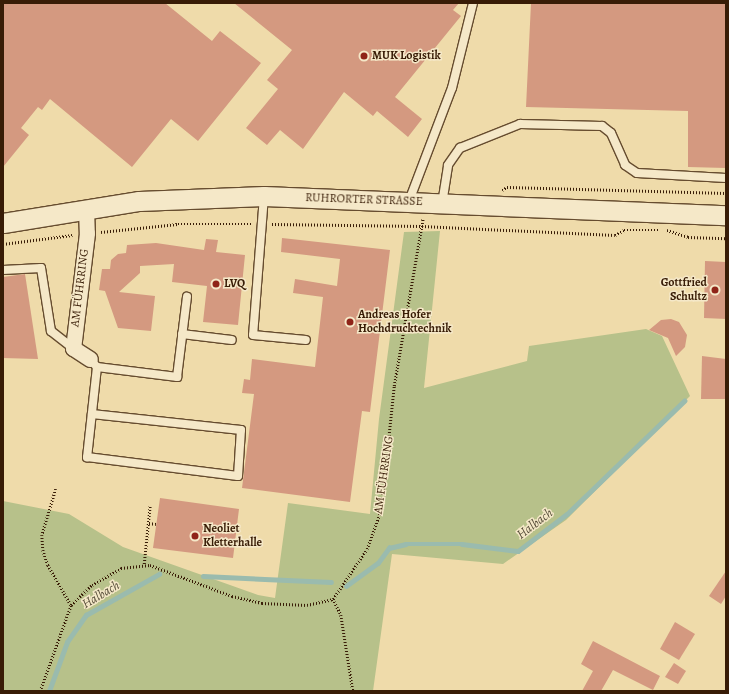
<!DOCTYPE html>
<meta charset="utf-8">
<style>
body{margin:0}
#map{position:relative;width:729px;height:694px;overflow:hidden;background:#efdbaa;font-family:Alegreya,serif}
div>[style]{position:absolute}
.green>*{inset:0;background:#b7c18a}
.stream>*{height:4.5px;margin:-2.25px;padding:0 2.25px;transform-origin:2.25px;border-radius:2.25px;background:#9abbae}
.building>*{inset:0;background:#d49980}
.path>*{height:2.5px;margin-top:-1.25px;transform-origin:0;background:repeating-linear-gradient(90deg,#381c06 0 1px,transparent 0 3px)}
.roads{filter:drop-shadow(1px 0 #664c2f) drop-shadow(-1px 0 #664c2f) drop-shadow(0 1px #664c2f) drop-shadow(0 -1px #664c2f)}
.service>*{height:8px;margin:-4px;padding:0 4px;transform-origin:4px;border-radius:4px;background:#f5e8c8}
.minor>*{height:15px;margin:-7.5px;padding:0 7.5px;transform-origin:7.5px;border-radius:7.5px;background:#f5e8c8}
.tertiary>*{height:19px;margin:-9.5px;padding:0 9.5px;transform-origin:9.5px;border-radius:9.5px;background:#f5e8c8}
.dots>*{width:11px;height:11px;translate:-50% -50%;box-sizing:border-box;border:2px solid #f5e8c8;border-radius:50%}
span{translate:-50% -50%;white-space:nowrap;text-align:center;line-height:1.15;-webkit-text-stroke:3px #f5e8c8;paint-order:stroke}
.poi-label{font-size:12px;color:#381c06;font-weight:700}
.left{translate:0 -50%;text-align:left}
.right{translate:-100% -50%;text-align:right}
.street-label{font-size:12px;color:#381c06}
.water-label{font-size:13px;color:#554c38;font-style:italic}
.frame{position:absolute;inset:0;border:4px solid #381c06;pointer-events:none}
</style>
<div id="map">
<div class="green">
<i style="clip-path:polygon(440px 231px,424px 388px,527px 361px,529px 346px,646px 329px,662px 336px,690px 396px,566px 520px,503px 564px,392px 554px,373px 691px,3px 691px,3px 501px,69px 514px,123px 547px,258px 595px,275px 598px,288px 503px,370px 514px,379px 419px,404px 232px)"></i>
</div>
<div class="stream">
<i style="left:203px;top:576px;width:128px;rotate:2.7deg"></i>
<i style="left:346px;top:586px;width:39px;rotate:-36deg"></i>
<i style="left:378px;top:563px;width:19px;rotate:-54deg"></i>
<i style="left:389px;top:548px;width:17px;rotate:-13deg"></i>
<i style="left:406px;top:544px;width:56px"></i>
<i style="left:462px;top:544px;width:56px;rotate:7.1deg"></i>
<i style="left:518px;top:551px;width:61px;rotate:-37.1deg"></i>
<i style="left:567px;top:514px;width:163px;rotate:-44deg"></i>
<i style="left:49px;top:691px;width:52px;rotate:-69.8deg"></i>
<i style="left:67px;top:642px;width:33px;rotate:-55deg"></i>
<i style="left:86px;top:615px;width:84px;rotate:-29.3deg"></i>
</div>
<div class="building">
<i style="clip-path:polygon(3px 3px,165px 3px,212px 41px,220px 31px,261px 63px,198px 141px,171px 119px,132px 167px,50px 99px,42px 110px,38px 107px,21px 128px,29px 135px,3px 167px)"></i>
<i style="clip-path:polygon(234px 3px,459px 3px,453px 10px,461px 16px,395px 97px,422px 119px,408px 137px,377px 111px,373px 116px,344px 92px,303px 149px,280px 130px,267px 145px,246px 128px,278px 89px,267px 80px,292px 50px)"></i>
<i style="clip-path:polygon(531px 3px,726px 3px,726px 168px,688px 167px,688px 111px,526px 107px)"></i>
<i style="clip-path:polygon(282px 238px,390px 250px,370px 412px,362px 411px,350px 502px,242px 488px,254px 394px,242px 393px,244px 379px,250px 380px,252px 359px,315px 367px,323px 297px,293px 293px,295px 279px,337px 286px,340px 259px,281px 252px)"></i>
<i style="clip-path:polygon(206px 239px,218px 240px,216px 252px,245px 255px,238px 325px,203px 322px,207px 286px,172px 282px,174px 264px,140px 266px,140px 273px,119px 292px,155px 296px,151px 331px,118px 328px,105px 291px,99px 290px,102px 269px,110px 269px,111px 260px,118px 254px,126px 253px,127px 245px,156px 243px,204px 250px)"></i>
<i style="clip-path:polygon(705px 261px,726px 262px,726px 319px,704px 318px)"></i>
<i style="clip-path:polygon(25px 274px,38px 359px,3px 358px,3px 277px)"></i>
<i style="clip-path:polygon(671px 319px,679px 322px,687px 335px,685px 347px,676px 356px,668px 338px,649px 330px,661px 320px)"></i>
<i style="clip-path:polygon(702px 356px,726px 359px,726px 399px,701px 399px)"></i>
<i style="clip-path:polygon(160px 498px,239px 509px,233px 558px,153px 548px)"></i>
<i style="clip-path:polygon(726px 571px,726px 596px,721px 604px,709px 596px)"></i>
<i style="clip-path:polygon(675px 622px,695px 634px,679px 660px,660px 649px)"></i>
<i style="clip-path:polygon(593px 641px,660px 676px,653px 690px,613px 670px,601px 691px,582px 691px,593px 671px,581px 664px)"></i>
<i style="clip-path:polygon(674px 663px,686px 671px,678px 684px,665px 677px)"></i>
</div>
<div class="path">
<i style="left:502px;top:190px;width:6px;rotate:-31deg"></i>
<i style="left:507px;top:187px;width:219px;rotate:1.6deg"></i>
<i style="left:272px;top:224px;width:150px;rotate:0.8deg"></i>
<i style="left:422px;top:226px;width:193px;rotate:2.7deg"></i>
<i style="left:615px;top:235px;width:10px;rotate:-29deg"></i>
<i style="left:624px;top:230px;width:36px"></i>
<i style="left:667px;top:230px;width:22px;rotate:18deg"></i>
<i style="left:688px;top:237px;width:38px;rotate:2deg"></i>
<i style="left:101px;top:232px;width:77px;rotate:-5.9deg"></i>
<i style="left:178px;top:224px;width:73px"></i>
<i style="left:3px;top:244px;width:70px;rotate:-7.4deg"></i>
<i style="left:56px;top:489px;width:48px;rotate:106.9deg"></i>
<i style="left:42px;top:535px;width:15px;rotate:86deg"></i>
<i style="left:43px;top:550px;width:16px;rotate:72deg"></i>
<i style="left:48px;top:565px;width:46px;rotate:60.1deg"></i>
<i style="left:149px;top:523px;width:7px;rotate:8deg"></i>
<i style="left:144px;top:564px;width:59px;rotate:-84.2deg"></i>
<i style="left:333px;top:599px;width:18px;rotate:63deg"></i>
<i style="left:341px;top:615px;width:77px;rotate:81deg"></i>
<i style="left:40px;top:691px;width:91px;rotate:-70.2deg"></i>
<i style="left:71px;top:605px;width:29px;rotate:-44deg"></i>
<i style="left:92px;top:585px;width:34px;rotate:-30deg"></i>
<i style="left:121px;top:568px;width:29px;rotate:-6deg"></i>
<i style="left:150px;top:565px;width:88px;rotate:20.7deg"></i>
<i style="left:232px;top:596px;width:31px;rotate:13deg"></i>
<i style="left:262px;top:603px;width:45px;rotate:2.5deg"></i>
<i style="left:307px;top:605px;width:27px;rotate:-13deg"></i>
<i style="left:333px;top:599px;width:60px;rotate:-55.8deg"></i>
<i style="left:367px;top:549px;width:41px;rotate:-70.3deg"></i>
<i style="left:381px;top:510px;width:125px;rotate:-84deg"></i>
<i style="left:394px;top:386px;width:170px;rotate:-80.2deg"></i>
</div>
<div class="roads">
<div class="service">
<i style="left:264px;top:196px;width:139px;rotate:94.5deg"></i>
<i style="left:253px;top:335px;width:53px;rotate:5.4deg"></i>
<i style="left:409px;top:201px;width:121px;rotate:-69.2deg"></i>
<i style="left:452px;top:88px;width:88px;rotate:-76.1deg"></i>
<i style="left:442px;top:204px;width:39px;rotate:-81deg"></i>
<i style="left:448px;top:165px;width:21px;rotate:-55deg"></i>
<i style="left:460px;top:148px;width:65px;rotate:-21.8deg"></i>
<i style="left:520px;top:124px;width:82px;rotate:1.4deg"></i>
<i style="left:602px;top:126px;width:11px;rotate:38deg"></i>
<i style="left:611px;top:133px;width:35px;rotate:66deg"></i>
<i style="left:625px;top:165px;width:14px;rotate:34deg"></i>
<i style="left:637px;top:173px;width:89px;rotate:3.2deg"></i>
<i style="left:3px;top:270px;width:38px;rotate:-3deg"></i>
<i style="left:41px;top:268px;width:64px;rotate:81deg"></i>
<i style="left:51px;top:331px;width:28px;rotate:38deg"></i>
<i style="left:182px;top:334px;width:50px;rotate:6.8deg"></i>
<i style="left:90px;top:359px;width:11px;rotate:49deg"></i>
<i style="left:97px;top:367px;width:91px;rotate:96.3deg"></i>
<i style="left:87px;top:457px;width:152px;rotate:7.2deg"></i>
<i style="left:238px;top:476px;width:46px;rotate:-86.3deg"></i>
<i style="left:241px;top:430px;width:150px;rotate:-173.9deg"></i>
<i style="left:97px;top:367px;width:81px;rotate:7.1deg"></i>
<i style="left:177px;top:377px;width:81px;rotate:-82.9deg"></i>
</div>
<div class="minor">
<i style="left:86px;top:209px;width:24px;rotate:88deg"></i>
<i style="left:87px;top:233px;width:116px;rotate:96.9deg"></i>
<i style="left:73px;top:348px;width:20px;rotate:33deg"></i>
</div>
<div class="tertiary">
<i style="left:3px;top:223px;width:138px;rotate:-9.2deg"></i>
<i style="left:139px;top:201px;width:125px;rotate:-2.3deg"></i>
<i style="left:264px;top:196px;width:462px;rotate:2.4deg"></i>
</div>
</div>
<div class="dots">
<i style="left:364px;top:56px;background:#8f2418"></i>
<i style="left:216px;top:284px;background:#8f2418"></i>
<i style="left:715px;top:290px;background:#8f2418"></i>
<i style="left:350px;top:322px;background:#8f2418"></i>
<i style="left:195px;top:536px;background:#8f2418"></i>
</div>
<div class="poi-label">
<span class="left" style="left:372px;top:56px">MUK Logistik</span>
<span class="right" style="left:707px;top:290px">Gottfried<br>Schultz</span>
<span class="left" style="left:224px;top:284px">LVQ</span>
<span class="left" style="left:358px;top:322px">Andreas Hofer<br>Hochdrucktechnik</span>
<span class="left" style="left:203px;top:536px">Neoliet<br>Kletterhalle</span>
</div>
<div class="street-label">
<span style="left:364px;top:200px;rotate:2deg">RUHRORTER STRASSE</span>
<span style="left:80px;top:288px;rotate:-83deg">AM FÜHRRING</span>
<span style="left:384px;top:475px;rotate:-82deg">AM FÜHRRING</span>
</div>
<div class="water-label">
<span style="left:535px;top:524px;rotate:-37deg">Halbach</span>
<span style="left:101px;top:595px;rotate:-31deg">Halbach</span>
</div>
<div class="frame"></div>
</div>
